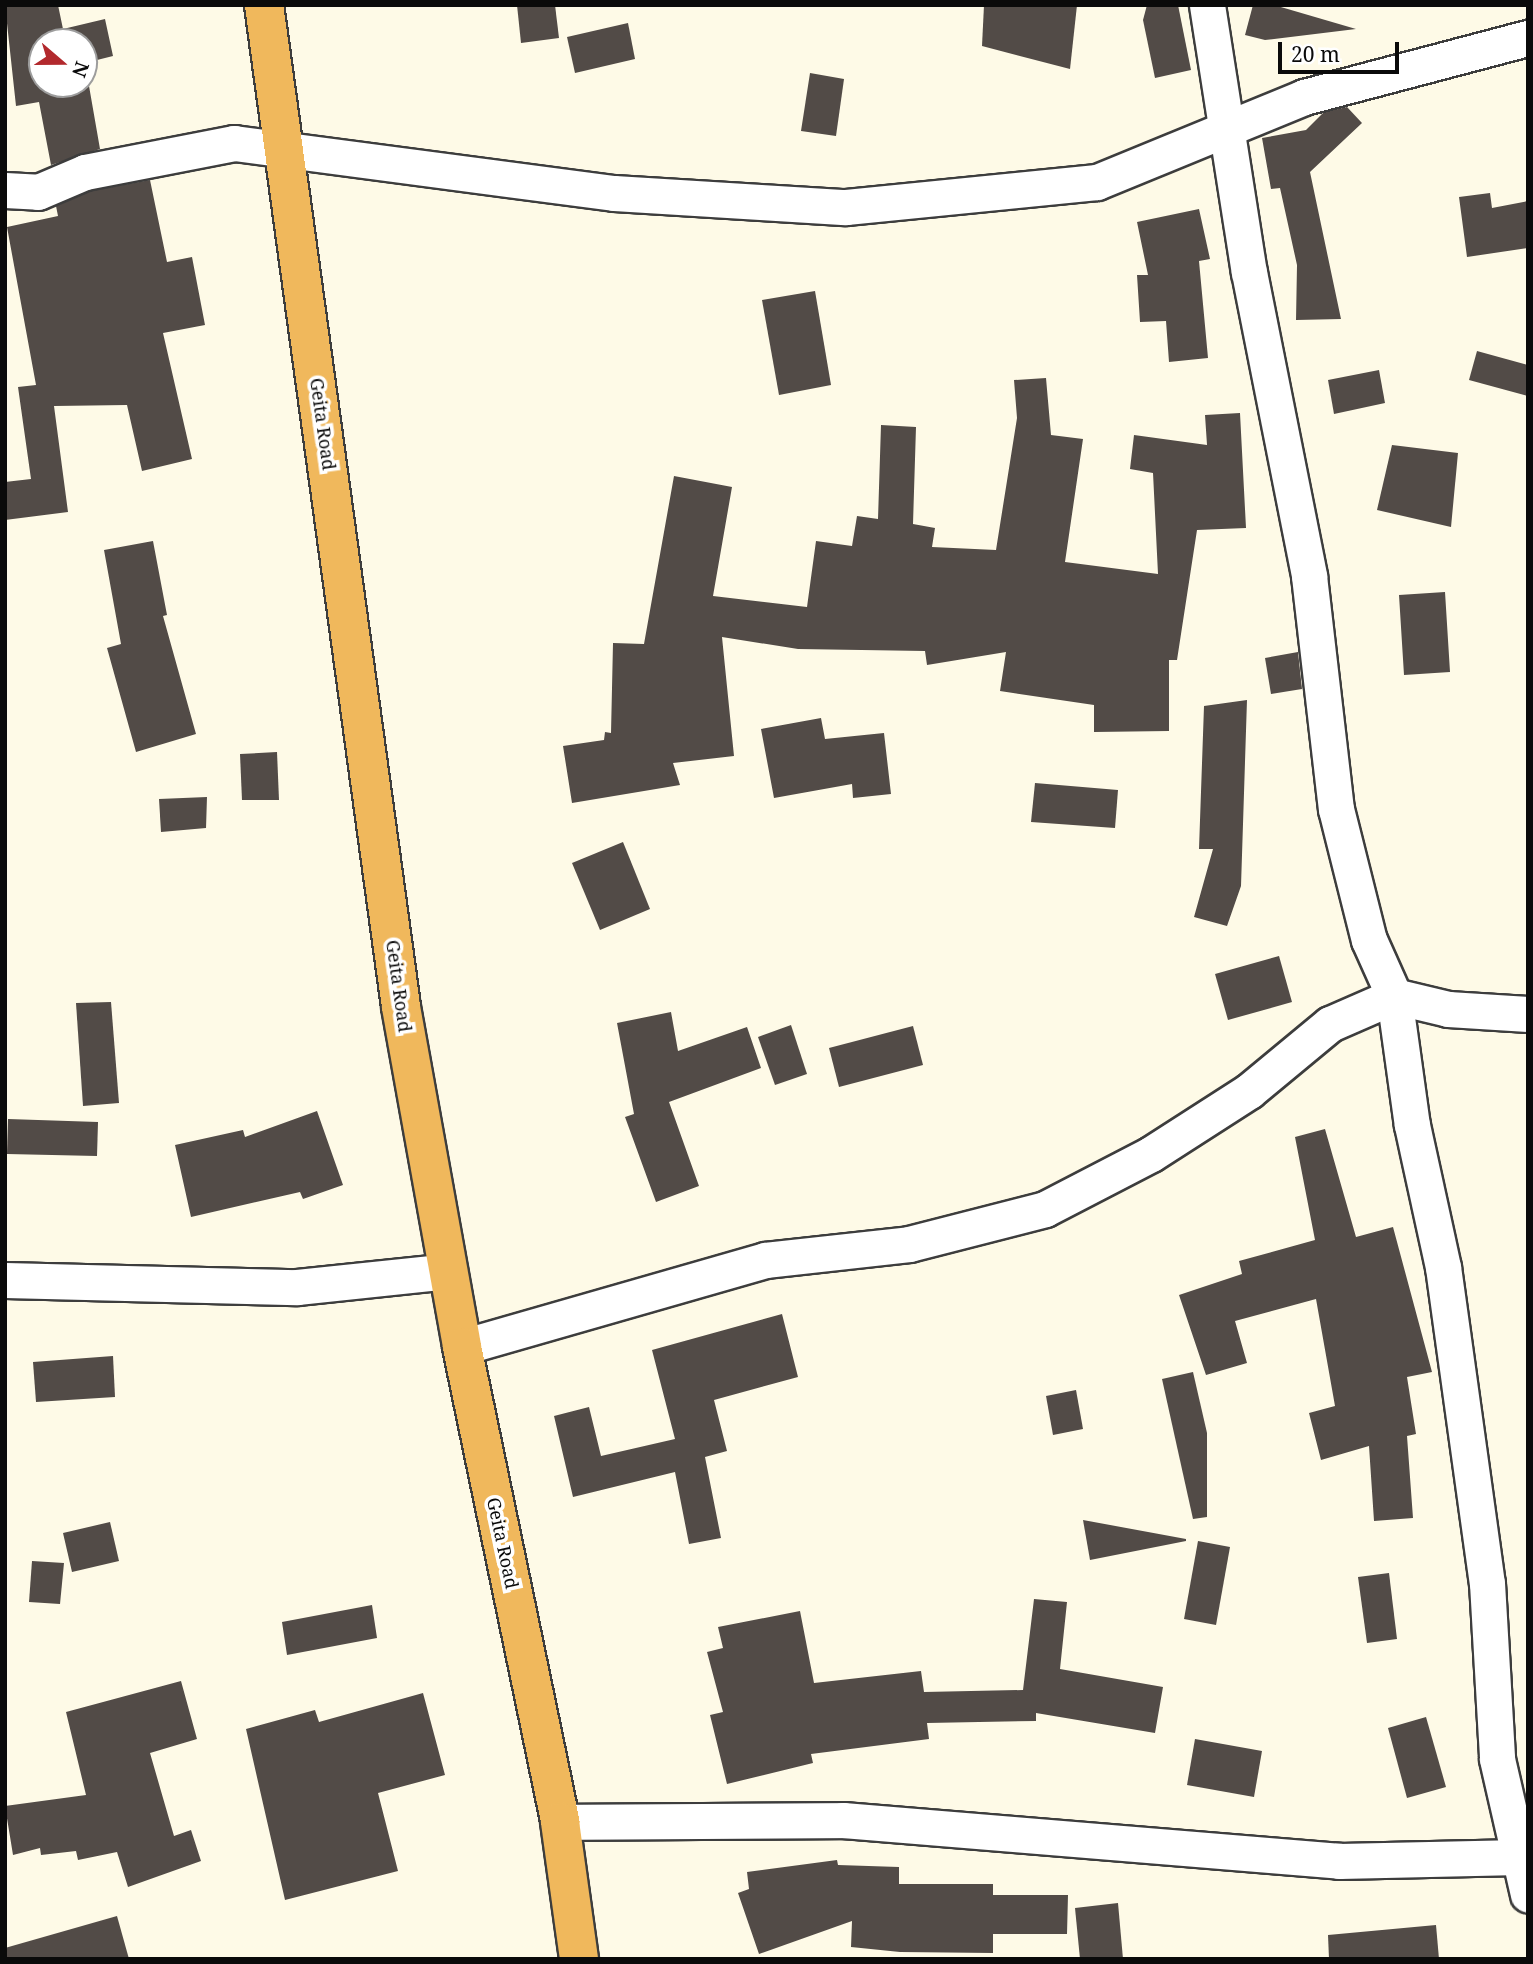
<!DOCTYPE html>
<style>
body{margin:0}
#map{position:relative;width:1533px;height:1964px;overflow:hidden;background:#fefae7;font-family:"Noto Serif",serif}
div>[style]{position:absolute}
.building>*{inset:0;background:#524b47}
.roads{filter:drop-shadow(2px 0 #3d3d3d) drop-shadow(-2px 0 #3d3d3d) drop-shadow(0 2px #3d3d3d) drop-shadow(0 -2px #3d3d3d)}
.minor>*{height:35px;margin:-17.5px;padding:0 17.5px;transform-origin:17.5px;border-radius:17.5px;background:#fff}
.trunk>*{height:38px;margin:-19px;padding:0 19px;transform-origin:19px;border-radius:19px;background:#f0b85c}
span{translate:-50% -50%;white-space:nowrap;text-align:center;line-height:1.15;-webkit-text-stroke:7px #fff;paint-order:stroke}
.street-label{font-size:18px;color:#0a0a0a}
.frame{position:absolute;inset:0;border:7px solid #0a0a0a;pointer-events:none}
.north{position:absolute;left:28px;top:28px;width:70px;height:70px;box-sizing:border-box;background:#fff;border:2px solid #9d9d9d;border-radius:50%;rotate:110deg;font-size:19px;font-weight:700;line-height:28px;text-align:center;color:#0a0a0a}
.north::after{content:'';display:block;margin:auto;width:24px;height:32px;background:#b2292d;clip-path:polygon(50% 0,100% 100%,50% 72%,0 100%)}
.scale{position:absolute;left:1278px;top:42px;width:121px;height:32px;box-sizing:border-box;border:4px solid #0a0a0a;border-top:0;padding-left:9px;font-size:21px;line-height:24px;white-space:nowrap;color:#0a0a0a;-webkit-text-stroke:5px #fff;paint-order:stroke}
</style>
<div id="map">
<div class="building">
<i style="clip-path:polygon(evenodd,5px 5px,58px 5px,63px 29px,105px 19px,113px 56px,85px 63px,100px 149px,51px 165px,39px 102px,16px 106px,5px 5px,42px 42px,84px 42px,84px 84px,42px 84px,42px 42px)"></i>
<i style="clip-path:polygon(517px 5px,555px 5px,559px 38px,521px 43px)"></i>
<i style="clip-path:polygon(984px 5px,1077px 5px,1070px 69px,982px 46px)"></i>
<i style="clip-path:polygon(1147px 5px,1178px 5px,1191px 70px,1155px 78px,1143px 20px)"></i>
<i style="clip-path:polygon(1253px 5px,1274px 5px,1356px 29px,1265px 40px,1245px 35px)"></i>
<i style="clip-path:polygon(628px 23px,635px 59px,575px 73px,567px 37px)"></i>
<i style="clip-path:polygon(810px 73px,844px 79px,836px 136px,801px 131px)"></i>
<i style="clip-path:polygon(1347px 107px,1362px 123px,1310px 172px,1341px 319px,1296px 320px,1297px 265px,1280px 188px,1271px 189px,1262px 138px,1306px 130px,1324px 112px)"></i>
<i style="clip-path:polygon(150px 180px,167px 262px,192px 257px,205px 325px,163px 333px,192px 459px,142px 471px,127px 405px,54px 406px,68px 512px,5px 520px,5px 482px,31px 479px,18px 387px,36px 385px,7px 227px,58px 216px,56px 206px,91px 191px)"></i>
<i style="clip-path:polygon(1490px 193px,1492px 208px,1528px 201px,1528px 248px,1467px 257px,1459px 197px)"></i>
<i style="clip-path:polygon(1199px 209px,1210px 259px,1199px 261px,1208px 358px,1169px 362px,1166px 321px,1140px 322px,1137px 275px,1148px 275px,1137px 222px)"></i>
<i style="clip-path:polygon(815px 291px,831px 385px,779px 395px,762px 300px)"></i>
<i style="clip-path:polygon(1477px 351px,1528px 365px,1528px 396px,1469px 380px)"></i>
<i style="clip-path:polygon(1379px 370px,1385px 403px,1334px 414px,1328px 380px)"></i>
<i style="clip-path:polygon(1046px 378px,1051px 435px,1083px 439px,1065px 562px,1158px 574px,1153px 473px,1130px 469px,1134px 435px,1207px 445px,1205px 415px,1240px 413px,1246px 528px,1197px 530px,1177px 660px,1169px 660px,1169px 731px,1094px 732px,1094px 705px,1000px 691px,1006px 652px,927px 665px,925px 651px,798px 649px,722px 637px,734px 756px,673px 763px,680px 785px,572px 803px,563px 746px,604px 740px,605px 732px,611px 733px,613px 643px,644px 644px,674px 476px,732px 487px,713px 596px,807px 607px,816px 541px,852px 546px,857px 516px,878px 519px,881px 425px,916px 427px,913px 524px,935px 528px,932px 547px,996px 550px,1017px 418px,1014px 380px)"></i>
<i style="clip-path:polygon(1392px 445px,1458px 453px,1451px 527px,1377px 510px)"></i>
<i style="clip-path:polygon(153px 541px,167px 615px,163px 616px,196px 734px,136px 752px,107px 648px,121px 644px,104px 550px)"></i>
<i style="clip-path:polygon(1445px 592px,1450px 672px,1404px 675px,1399px 595px)"></i>
<i style="clip-path:polygon(1298px 652px,1302px 689px,1271px 694px,1265px 658px)"></i>
<i style="clip-path:polygon(1247px 700px,1241px 886px,1227px 926px,1194px 917px,1213px 849px,1199px 849px,1204px 706px)"></i>
<i style="clip-path:polygon(821px 718px,825px 739px,884px 733px,891px 794px,853px 798px,852px 784px,774px 798px,761px 729px)"></i>
<i style="clip-path:polygon(277px 752px,279px 800px,242px 800px,240px 754px)"></i>
<i style="clip-path:polygon(1035px 783px,1118px 790px,1115px 828px,1031px 822px)"></i>
<i style="clip-path:polygon(207px 797px,206px 828px,161px 832px,159px 799px)"></i>
<i style="clip-path:polygon(623px 842px,650px 909px,600px 930px,572px 863px)"></i>
<i style="clip-path:polygon(1279px 956px,1292px 1002px,1228px 1020px,1215px 974px)"></i>
<i style="clip-path:polygon(111px 1002px,119px 1103px,83px 1106px,76px 1003px)"></i>
<i style="clip-path:polygon(671px 1012px,678px 1051px,747px 1027px,761px 1068px,669px 1102px,699px 1186px,656px 1202px,625px 1117px,634px 1114px,617px 1023px)"></i>
<i style="clip-path:polygon(791px 1025px,807px 1074px,775px 1085px,758px 1037px)"></i>
<i style="clip-path:polygon(913px 1026px,923px 1065px,839px 1087px,829px 1048px)"></i>
<i style="clip-path:polygon(317px 1111px,343px 1185px,303px 1199px,300px 1192px,191px 1217px,175px 1145px,243px 1130px,245px 1137px)"></i>
<i style="clip-path:polygon(8px 1119px,98px 1122px,97px 1156px,7px 1154px)"></i>
<i style="clip-path:polygon(1325px 1129px,1356px 1237px,1393px 1227px,1432px 1372px,1407px 1377px,1416px 1434px,1407px 1436px,1413px 1518px,1374px 1521px,1369px 1446px,1321px 1460px,1309px 1413px,1335px 1406px,1316px 1299px,1235px 1321px,1247px 1363px,1206px 1375px,1179px 1295px,1242px 1274px,1239px 1261px,1315px 1240px,1295px 1137px)"></i>
<i style="clip-path:polygon(782px 1314px,798px 1377px,714px 1400px,727px 1451px,705px 1457px,721px 1538px,689px 1544px,675px 1472px,573px 1497px,554px 1416px,589px 1407px,601px 1456px,675px 1439px,652px 1350px)"></i>
<i style="clip-path:polygon(113px 1356px,115px 1397px,36px 1402px,33px 1362px)"></i>
<i style="clip-path:polygon(1193px 1372px,1207px 1433px,1207px 1517px,1193px 1519px,1162px 1379px)"></i>
<i style="clip-path:polygon(1076px 1390px,1083px 1429px,1053px 1435px,1046px 1396px)"></i>
<i style="clip-path:polygon(1083px 1520px,1186px 1539px,1186px 1541px,1090px 1560px)"></i>
<i style="clip-path:polygon(110px 1522px,119px 1561px,72px 1572px,63px 1533px)"></i>
<i style="clip-path:polygon(1198px 1541px,1230px 1547px,1216px 1625px,1184px 1619px)"></i>
<i style="clip-path:polygon(32px 1561px,64px 1563px,60px 1604px,29px 1602px)"></i>
<i style="clip-path:polygon(1389px 1573px,1397px 1639px,1367px 1643px,1358px 1577px)"></i>
<i style="clip-path:polygon(1034px 1599px,1067px 1602px,1060px 1669px,1163px 1687px,1155px 1733px,1036px 1713px,1036px 1721px,927px 1723px,929px 1739px,811px 1754px,813px 1763px,727px 1784px,710px 1715px,723px 1712px,707px 1652px,723px 1648px,718px 1627px,800px 1611px,814px 1683px,921px 1671px,924px 1692px,1023px 1690px)"></i>
<i style="clip-path:polygon(372px 1605px,377px 1638px,287px 1655px,282px 1622px)"></i>
<i style="clip-path:polygon(181px 1681px,197px 1739px,150px 1753px,174px 1836px,191px 1830px,201px 1861px,128px 1887px,117px 1852px,78px 1860px,76px 1851px,41px 1855px,40px 1848px,13px 1855px,5px 1806px,86px 1795px,66px 1712px)"></i>
<i style="clip-path:polygon(423px 1693px,445px 1775px,378px 1793px,398px 1871px,285px 1900px,246px 1729px,315px 1710px,319px 1722px)"></i>
<i style="clip-path:polygon(1426px 1717px,1446px 1787px,1407px 1798px,1388px 1728px)"></i>
<i style="clip-path:polygon(1195px 1739px,1262px 1751px,1254px 1797px,1187px 1785px)"></i>
<i style="clip-path:polygon(837px 1860px,838px 1865px,899px 1867px,899px 1884px,993px 1884px,993px 1895px,1068px 1895px,1067px 1934px,993px 1934px,993px 1953px,900px 1952px,851px 1947px,852px 1921px,759px 1954px,738px 1893px,749px 1889px,747px 1872px)"></i>
<i style="clip-path:polygon(1118px 1903px,1123px 1959px,1080px 1959px,1075px 1908px)"></i>
<i style="clip-path:polygon(117px 1916px,129px 1959px,5px 1959px,5px 1948px)"></i>
<i style="clip-path:polygon(1436px 1925px,1439px 1959px,1329px 1959px,1328px 1935px)"></i>
</div>
<div class="roads">
<div class="minor">
<i style="left:1207px;top:5px;width:270px;rotate:81.1deg"></i>
<i style="left:1249px;top:272px;width:310px;rotate:78.8deg"></i>
<i style="left:1309px;top:576px;width:235px;rotate:83.4deg"></i>
<i style="left:1336px;top:809px;width:135px;rotate:75.9deg"></i>
<i style="left:1369px;top:940px;width:61px;rotate:65.9deg"></i>
<i style="left:1394px;top:996px;width:130px;rotate:82.1deg"></i>
<i style="left:1412px;top:1125px;width:145px;rotate:77.7deg"></i>
<i style="left:1443px;top:1267px;width:319px;rotate:82.1deg"></i>
<i style="left:1487px;top:1583px;width:176px;rotate:86.7deg"></i>
<i style="left:1497px;top:1759px;width:139px;rotate:77.1deg"></i>
<i style="left:5px;top:190px;width:33px;rotate:3deg"></i>
<i style="left:38px;top:192px;width:51px;rotate:-23.1deg"></i>
<i style="left:85px;top:172px;width:152px;rotate:-11deg"></i>
<i style="left:234px;top:143px;width:383px;rotate:7.5deg"></i>
<i style="left:614px;top:193px;width:232px;rotate:3.5deg"></i>
<i style="left:846px;top:207px;width:252px;rotate:-5.7deg"></i>
<i style="left:1097px;top:182px;width:224px;rotate:-22.3deg"></i>
<i style="left:1304px;top:97px;width:232px;rotate:-14.8deg"></i>
<i style="left:5px;top:1280px;width:292px;rotate:1.4deg"></i>
<i style="left:297px;top:1287px;width:152px;rotate:-6deg"></i>
<i style="left:462px;top:1347px;width:315px;rotate:-16deg"></i>
<i style="left:765px;top:1260px;width:145px;rotate:-6.3deg"></i>
<i style="left:909px;top:1244px;width:140px;rotate:-14.4deg"></i>
<i style="left:1045px;top:1209px;width:119px;rotate:-27.4deg"></i>
<i style="left:1151px;top:1154px;width:117px;rotate:-32.7deg"></i>
<i style="left:1249px;top:1091px;width:105px;rotate:-39.6deg"></i>
<i style="left:1330px;top:1024px;width:70px;rotate:-23.6deg"></i>
<i style="left:1394px;top:996px;width:56px;rotate:13.5deg"></i>
<i style="left:1448px;top:1009px;width:80px;rotate:3.6deg"></i>
<i style="left:560px;top:1822px;width:283px;rotate:-0.4deg"></i>
<i style="left:843px;top:1820px;width:498px;rotate:4.7deg"></i>
<i style="left:1339px;top:1861px;width:181px;rotate:-1.3deg"></i>
</div>
<div class="trunk">
<i style="left:264px;top:5px;width:1011px;rotate:82.21deg"></i>
<i style="left:401px;top:1007px;width:345px;rotate:79.8deg"></i>
<i style="left:462px;top:1347px;width:485px;rotate:78.3deg"></i>
<i style="left:560px;top:1822px;width:138px;rotate:82.1deg"></i>
</div>
</div>
<div class="street-label">
<span style="left:323px;top:424px;rotate:82deg">Geita Road</span>
<span style="left:399px;top:986px;rotate:82deg">Geita Road</span>
<span style="left:503px;top:1543px;rotate:78deg">Geita Road</span>
</div>
<div class="frame"></div>
<div class="north">N</div>
<div class="scale">20 m</div>
</div>
